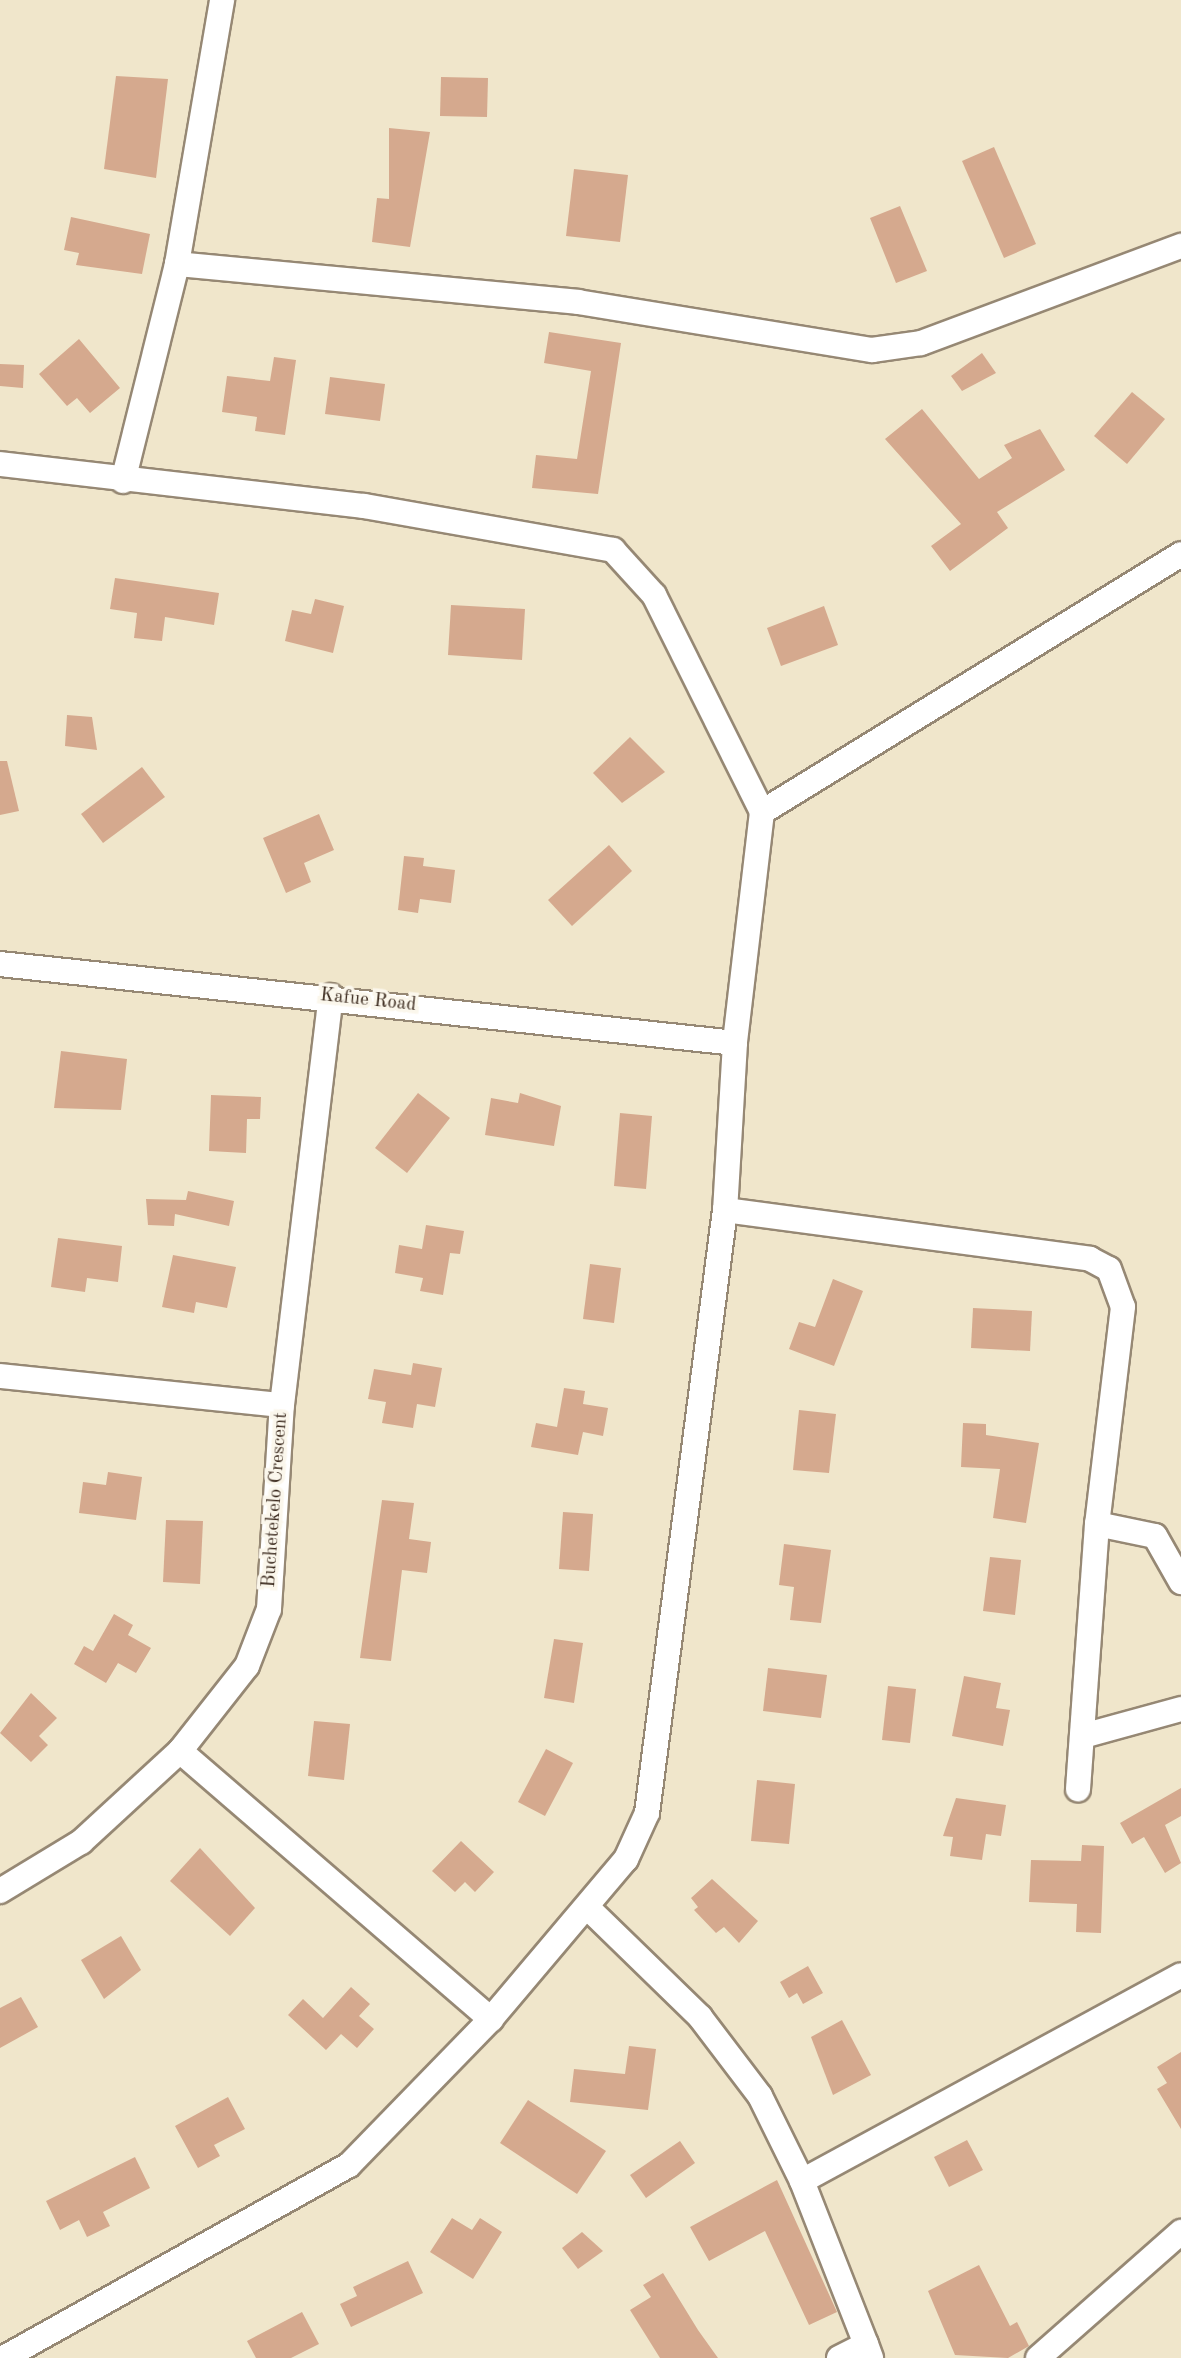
<!DOCTYPE html>
<style>
body{margin:0}
#map{position:relative;width:1181px;height:2358px;overflow:hidden;background:#f0e6cb;font-family:"Old Standard TT",serif}
div>[style]{position:absolute}
.building>*{inset:0;background:#d5a98e}
.roads{filter:drop-shadow(2px 0 #968874) drop-shadow(-2px 0 #968874) drop-shadow(0 2px #968874) drop-shadow(0 -2px #968874)}
.street>*{height:24px;margin:-12px;padding:0 12px;transform-origin:12px;border-radius:12px;background:#fff}
span{translate:-50% -50%;white-space:nowrap;text-align:center;line-height:1.15;-webkit-text-stroke:7px #fbf7ec;paint-order:stroke}
.street-label{font-size:19px;color:#3b2a1e}
</style>
<div id="map">
<div class="building">
<i style="clip-path:polygon(116px 76px,168px 79px,156px 178px,104px 169px)"></i>
<i style="clip-path:polygon(441px 77px,488px 78px,487px 117px,440px 116px)"></i>
<i style="clip-path:polygon(389px 128px,430px 132px,410px 247px,372px 242px,377px 198px,389px 199px)"></i>
<i style="clip-path:polygon(994px 147px,1036px 244px,1004px 258px,962px 161px)"></i>
<i style="clip-path:polygon(574px 169px,628px 175px,620px 242px,566px 236px)"></i>
<i style="clip-path:polygon(900px 206px,927px 271px,896px 283px,870px 218px)"></i>
<i style="clip-path:polygon(71px 217px,150px 234px,142px 274px,76px 265px,79px 253px,64px 250px)"></i>
<i style="clip-path:polygon(549px 332px,621px 343px,598px 494px,532px 488px,536px 455px,577px 459px,591px 371px,544px 363px)"></i>
<i style="clip-path:polygon(79px 339px,120px 388px,90px 413px,77px 398px,67px 406px,39px 374px)"></i>
<i style="clip-path:polygon(982px 353px,996px 373px,962px 391px,951px 376px)"></i>
<i style="clip-path:polygon(274px 357px,296px 360px,285px 435px,255px 431px,257px 417px,222px 412px,227px 376px,270px 381px)"></i>
<i style="clip-path:polygon(0 364px,24px 365px,23px 388px,0 386px)"></i>
<i style="clip-path:polygon(330px 377px,385px 384px,380px 421px,325px 414px)"></i>
<i style="clip-path:polygon(1132px 392px,1165px 419px,1127px 464px,1094px 436px)"></i>
<i style="clip-path:polygon(922px 409px,979px 479px,1012px 458px,1004px 445px,1040px 429px,1065px 470px,997px 512px,1008px 528px,950px 571px,931px 546px,961px 524px,885px 439px)"></i>
<i style="clip-path:polygon(115px 578px,219px 593px,214px 625px,165px 617px,162px 641px,134px 638px,137px 613px,110px 609px)"></i>
<i style="clip-path:polygon(315px 599px,344px 606px,333px 653px,285px 641px,292px 610px,311px 614px)"></i>
<i style="clip-path:polygon(451px 605px,525px 609px,522px 660px,448px 655px)"></i>
<i style="clip-path:polygon(824px 606px,838px 645px,781px 666px,767px 628px)"></i>
<i style="clip-path:polygon(67px 715px,92px 717px,97px 750px,65px 746px)"></i>
<i style="clip-path:polygon(630px 737px,665px 772px,622px 803px,593px 773px)"></i>
<i style="clip-path:polygon(0 761px,7px 761px,19px 811px,0 815px)"></i>
<i style="clip-path:polygon(142px 767px,165px 797px,103px 843px,81px 814px)"></i>
<i style="clip-path:polygon(319px 814px,334px 850px,304px 863px,311px 882px,286px 893px,263px 838px)"></i>
<i style="clip-path:polygon(609px 845px,632px 871px,572px 926px,548px 900px)"></i>
<i style="clip-path:polygon(404px 856px,424px 858px,423px 866px,455px 870px,451px 903px,420px 899px,418px 913px,398px 910px)"></i>
<i style="clip-path:polygon(61px 1051px,127px 1059px,121px 1110px,54px 1108px)"></i>
<i style="clip-path:polygon(418px 1093px,450px 1118px,407px 1173px,375px 1148px)"></i>
<i style="clip-path:polygon(520px 1093px,561px 1106px,554px 1146px,485px 1135px,491px 1098px,518px 1103px)"></i>
<i style="clip-path:polygon(211px 1095px,261px 1097px,260px 1119px,247px 1119px,246px 1153px,209px 1151px)"></i>
<i style="clip-path:polygon(620px 1113px,652px 1116px,646px 1189px,614px 1186px)"></i>
<i style="clip-path:polygon(188px 1191px,234px 1201px,229px 1226px,175px 1214px,174px 1226px,148px 1225px,146px 1199px,186px 1200px)"></i>
<i style="clip-path:polygon(426px 1225px,464px 1231px,460px 1254px,450px 1253px,443px 1295px,420px 1291px,423px 1278px,395px 1273px,399px 1245px,422px 1249px)"></i>
<i style="clip-path:polygon(58px 1238px,122px 1246px,118px 1282px,87px 1278px,85px 1292px,51px 1287px)"></i>
<i style="clip-path:polygon(173px 1255px,236px 1267px,227px 1308px,196px 1302px,194px 1313px,162px 1307px)"></i>
<i style="clip-path:polygon(590px 1264px,621px 1268px,614px 1323px,583px 1319px)"></i>
<i style="clip-path:polygon(833px 1279px,863px 1291px,834px 1366px,789px 1349px,799px 1322px,815px 1327px)"></i>
<i style="clip-path:polygon(973px 1308px,1032px 1311px,1030px 1351px,971px 1348px)"></i>
<i style="clip-path:polygon(413px 1363px,442px 1368px,435px 1407px,417px 1404px,413px 1428px,382px 1423px,386px 1402px,368px 1399px,374px 1369px,411px 1375px)"></i>
<i style="clip-path:polygon(564px 1388px,585px 1391px,583px 1404px,608px 1408px,603px 1436px,583px 1432px,578px 1455px,531px 1447px,536px 1423px,557px 1427px)"></i>
<i style="clip-path:polygon(799px 1410px,836px 1414px,829px 1473px,793px 1470px)"></i>
<i style="clip-path:polygon(963px 1423px,986px 1424px,986px 1435px,1039px 1443px,1026px 1523px,993px 1518px,1000px 1469px,961px 1467px)"></i>
<i style="clip-path:polygon(108px 1472px,142px 1477px,136px 1520px,79px 1513px,83px 1482px,106px 1485px)"></i>
<i style="clip-path:polygon(382px 1500px,414px 1503px,409px 1539px,431px 1542px,427px 1573px,402px 1570px,391px 1661px,360px 1658px)"></i>
<i style="clip-path:polygon(563px 1512px,593px 1514px,589px 1571px,559px 1569px)"></i>
<i style="clip-path:polygon(166px 1520px,203px 1521px,200px 1584px,163px 1582px)"></i>
<i style="clip-path:polygon(784px 1544px,831px 1550px,821px 1623px,790px 1620px,794px 1587px,779px 1585px)"></i>
<i style="clip-path:polygon(990px 1557px,1021px 1560px,1015px 1615px,983px 1611px)"></i>
<i style="clip-path:polygon(114px 1614px,133px 1625px,128px 1635px,151px 1648px,136px 1673px,118px 1663px,106px 1683px,74px 1664px,84px 1646px,93px 1651px)"></i>
<i style="clip-path:polygon(554px 1639px,583px 1643px,574px 1703px,544px 1698px)"></i>
<i style="clip-path:polygon(768px 1668px,827px 1675px,821px 1718px,763px 1711px)"></i>
<i style="clip-path:polygon(964px 1676px,1001px 1683px,996px 1708px,1010px 1710px,1003px 1746px,952px 1736px)"></i>
<i style="clip-path:polygon(888px 1686px,916px 1689px,910px 1743px,882px 1740px)"></i>
<i style="clip-path:polygon(31px 1693px,57px 1718px,39px 1736px,48px 1745px,31px 1762px,0 1733px)"></i>
<i style="clip-path:polygon(314px 1721px,350px 1724px,344px 1780px,308px 1776px)"></i>
<i style="clip-path:polygon(546px 1749px,573px 1763px,545px 1816px,518px 1802px)"></i>
<i style="clip-path:polygon(757px 1780px,795px 1784px,789px 1844px,751px 1841px)"></i>
<i style="clip-path:polygon(1181px 1788px,1181px 1816px,1165px 1825px,1181px 1863px,1165px 1873px,1144px 1837px,1132px 1844px,1120px 1823px)"></i>
<i style="clip-path:polygon(956px 1798px,1006px 1805px,1001px 1836px,986px 1834px,982px 1860px,950px 1856px,953px 1837px,943px 1836px)"></i>
<i style="clip-path:polygon(461px 1841px,494px 1872px,475px 1892px,465px 1882px,455px 1892px,432px 1871px)"></i>
<i style="clip-path:polygon(1082px 1845px,1104px 1846px,1101px 1933px,1076px 1932px,1077px 1904px,1029px 1902px,1031px 1860px,1081px 1861px)"></i>
<i style="clip-path:polygon(200px 1848px,255px 1908px,230px 1936px,170px 1881px)"></i>
<i style="clip-path:polygon(712px 1879px,758px 1921px,739px 1943px,724px 1927px,716px 1933px,694px 1910px,698px 1907px,691px 1898px)"></i>
<i style="clip-path:polygon(121px 1936px,141px 1970px,104px 1999px,81px 1960px)"></i>
<i style="clip-path:polygon(808px 1966px,823px 1993px,803px 2004px,797px 1993px,789px 1998px,780px 1982px)"></i>
<i style="clip-path:polygon(351px 1987px,370px 2004px,359px 2016px,374px 2029px,357px 2048px,341px 2034px,326px 2050px,288px 2015px,303px 1999px,323px 2018px)"></i>
<i style="clip-path:polygon(21px 1997px,38px 2027px,0 2048px,0 2008px)"></i>
<i style="clip-path:polygon(842px 2020px,871px 2075px,833px 2095px,811px 2037px)"></i>
<i style="clip-path:polygon(629px 2046px,656px 2049px,648px 2110px,570px 2102px,574px 2069px,625px 2074px)"></i>
<i style="clip-path:polygon(1181px 2052px,1181px 2129px,1157px 2089px,1167px 2083px,1157px 2067px)"></i>
<i style="clip-path:polygon(228px 2097px,245px 2129px,214px 2145px,220px 2156px,198px 2168px,175px 2126px)"></i>
<i style="clip-path:polygon(528px 2100px,606px 2151px,577px 2194px,500px 2143px)"></i>
<i style="clip-path:polygon(967px 2140px,983px 2170px,949px 2187px,934px 2157px)"></i>
<i style="clip-path:polygon(680px 2141px,695px 2163px,646px 2198px,630px 2175px)"></i>
<i style="clip-path:polygon(135px 2157px,150px 2188px,103px 2212px,110px 2226px,87px 2237px,79px 2220px,60px 2230px,46px 2201px)"></i>
<i style="clip-path:polygon(777px 2180px,837px 2312px,809px 2325px,765px 2231px,709px 2261px,690px 2227px)"></i>
<i style="clip-path:polygon(452px 2218px,472px 2230px,480px 2218px,502px 2232px,473px 2279px,430px 2252px)"></i>
<i style="clip-path:polygon(582px 2232px,603px 2251px,578px 2269px,562px 2248px)"></i>
<i style="clip-path:polygon(408px 2261px,423px 2293px,351px 2327px,340px 2304px,357px 2296px,353px 2287px)"></i>
<i style="clip-path:polygon(979px 2265px,1010px 2326px,1017px 2322px,1029px 2346px,1008px 2358px,955px 2355px,928px 2291px)"></i>
<i style="clip-path:polygon(663px 2273px,698px 2330px,718px 2358px,660px 2358px,630px 2310px,651px 2297px,643px 2285px)"></i>
<i style="clip-path:polygon(302px 2312px,319px 2344px,291px 2358px,256px 2358px,247px 2341px)"></i>
</div>
<div class="roads">
<div class="street">
<i style="left:177px;top:264px;width:268px;rotate:-80.3deg"></i>
<i style="left:0;top:464px;width:366px;rotate:6.6deg"></i>
<i style="left:364px;top:506px;width:253px;rotate:10deg"></i>
<i style="left:613px;top:550px;width:61px;rotate:47.7deg"></i>
<i style="left:654px;top:595px;width:242px;rotate:63.5deg"></i>
<i style="left:762px;top:812px;width:233px;rotate:96.7deg"></i>
<i style="left:735px;top:1043px;width:167px;rotate:93.4deg"></i>
<i style="left:725px;top:1210px;width:608px;rotate:97.37deg"></i>
<i style="left:647px;top:1813px;width:51px;rotate:114.5deg"></i>
<i style="left:626px;top:1859px;width:209px;rotate:130.2deg"></i>
<i style="left:491px;top:2019px;width:204px;rotate:134.2deg"></i>
<i style="left:349px;top:2165px;width:395px;rotate:150.8deg"></i>
<i style="left:123px;top:481px;width:224px;rotate:-76deg"></i>
<i style="left:177px;top:264px;width:403px;rotate:5.4deg"></i>
<i style="left:578px;top:302px;width:298px;rotate:9.3deg"></i>
<i style="left:872px;top:350px;width:49px;rotate:-8.1deg"></i>
<i style="left:921px;top:343px;width:278px;rotate:-20.5deg"></i>
<i style="left:762px;top:812px;width:492px;rotate:-31.6deg"></i>
<i style="left:0;top:964px;width:739px;rotate:6.13deg"></i>
<i style="left:725px;top:1210px;width:368px;rotate:7.6deg"></i>
<i style="left:1090px;top:1259px;width:21px;rotate:28deg"></i>
<i style="left:1109px;top:1269px;width:40px;rotate:69.8deg"></i>
<i style="left:1123px;top:1307px;width:219px;rotate:96.8deg"></i>
<i style="left:1097px;top:1524px;width:266px;rotate:94.1deg"></i>
<i style="left:0;top:1376px;width:283px;rotate:5.9deg"></i>
<i style="left:1097px;top:1524px;width:59px;rotate:11.7deg"></i>
<i style="left:1155px;top:1536px;width:53px;rotate:60.5deg"></i>
<i style="left:1083px;top:1736px;width:102px;rotate:-15.4deg"></i>
<i style="left:180px;top:1751px;width:411px;rotate:40.8deg"></i>
<i style="left:0;top:1891px;width:95px;rotate:-31.2deg"></i>
<i style="left:81px;top:1842px;width:134px;rotate:-42.6deg"></i>
<i style="left:180px;top:1751px;width:108px;rotate:-51.8deg"></i>
<i style="left:247px;top:1666px;width:61px;rotate:-68.9deg"></i>
<i style="left:269px;top:1609px;width:204px;rotate:-86.4deg"></i>
<i style="left:282px;top:1405px;width:412px;rotate:-83.2deg"></i>
<i style="left:587px;top:1907px;width:158px;rotate:44.2deg"></i>
<i style="left:700px;top:2017px;width:99px;rotate:52.8deg"></i>
<i style="left:760px;top:2096px;width:95px;rotate:63.7deg"></i>
<i style="left:802px;top:2181px;width:175px;rotate:68.6deg"></i>
<i style="left:802px;top:2181px;width:431px;rotate:-28.5deg"></i>
<i style="left:839px;top:2358px;width:30px;rotate:-27deg"></i>
<i style="left:866px;top:2344px;width:15px;rotate:70deg"></i>
<i style="left:1038px;top:2358px;width:191px;rotate:-41.4deg"></i>
</div>
</div>
<div class="street-label">
<span style="left:368px;top:1001px;rotate:6deg">Kafue Road</span>
<span style="left:276px;top:1500px;rotate:-86deg">Buchetekelo Crescent</span>
</div>
</div>
